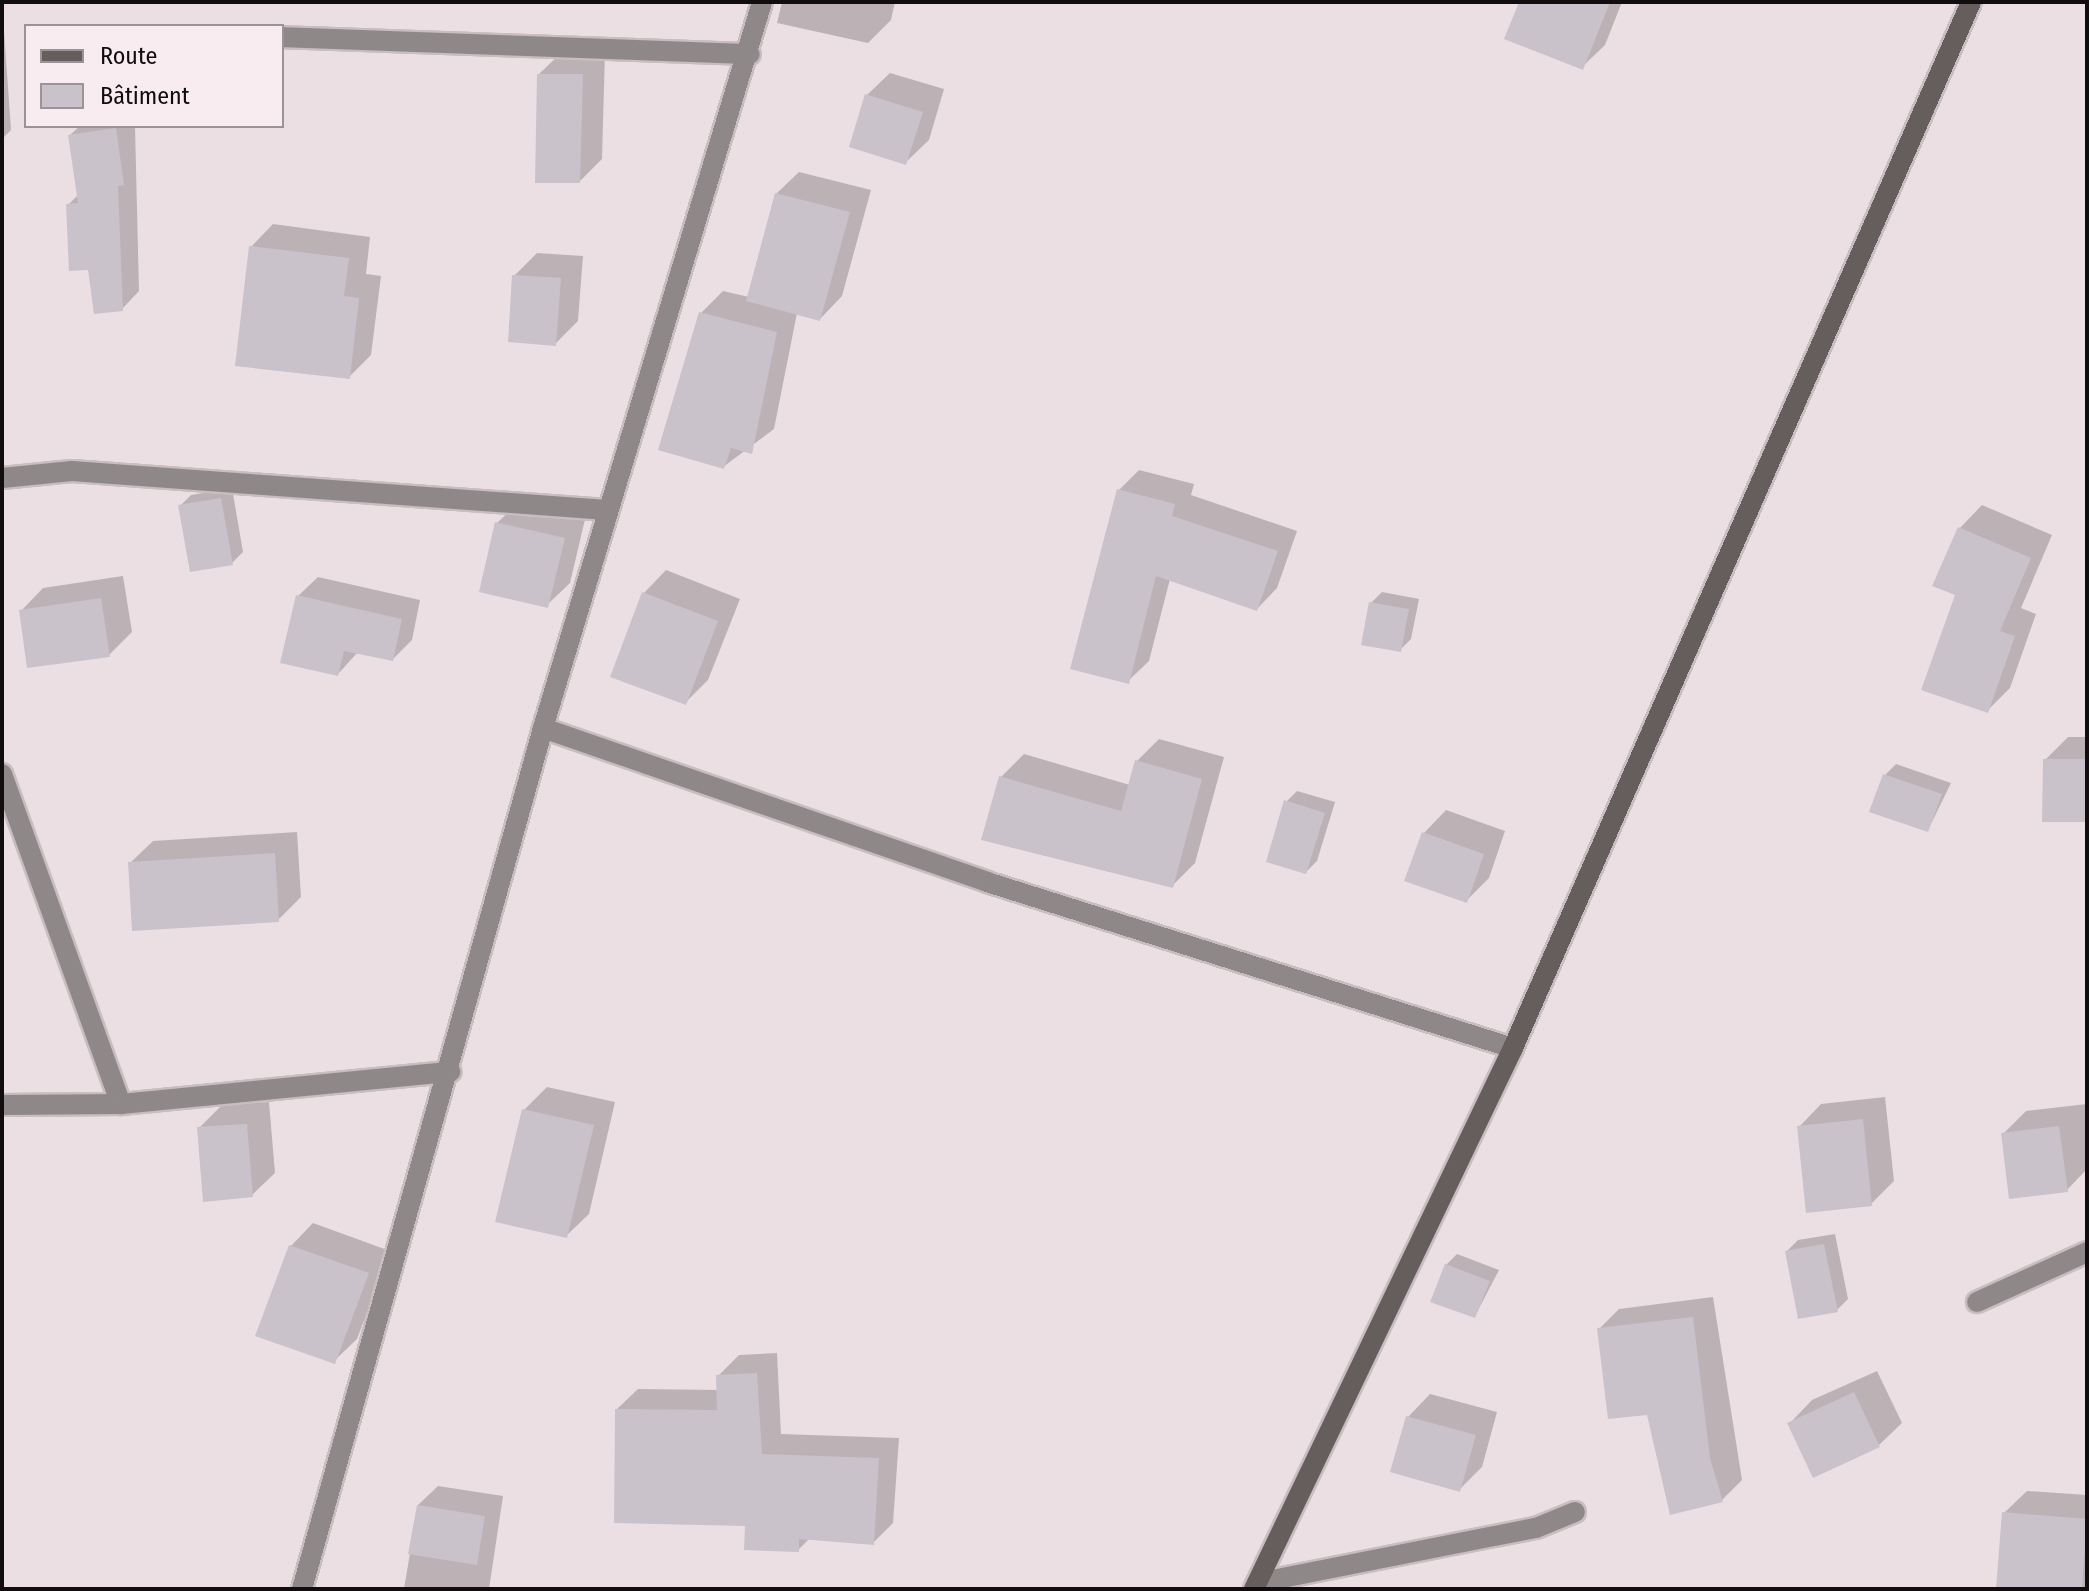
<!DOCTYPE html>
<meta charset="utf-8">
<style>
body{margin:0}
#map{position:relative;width:2089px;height:1591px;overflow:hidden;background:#ebdfe3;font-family:"Fira Sans Condensed",sans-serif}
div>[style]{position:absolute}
.shadow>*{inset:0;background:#0003}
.building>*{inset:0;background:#c9c2ca}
.roads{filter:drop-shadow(2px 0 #c8bdc1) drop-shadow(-2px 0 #c8bdc1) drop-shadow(0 2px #c8bdc1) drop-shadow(0 -2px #c8bdc1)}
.street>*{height:20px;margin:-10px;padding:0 10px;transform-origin:10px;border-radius:10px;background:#8e8988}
.secondary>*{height:20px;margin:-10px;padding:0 10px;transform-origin:10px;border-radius:10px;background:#655e5d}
span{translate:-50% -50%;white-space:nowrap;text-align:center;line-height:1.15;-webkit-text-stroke:6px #f8ecf1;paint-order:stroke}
.frame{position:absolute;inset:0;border:4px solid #110d0e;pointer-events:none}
.legend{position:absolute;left:24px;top:24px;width:260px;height:104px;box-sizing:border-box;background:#f8ecf1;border:2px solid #9c9396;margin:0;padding:10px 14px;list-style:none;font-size:24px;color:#110d0e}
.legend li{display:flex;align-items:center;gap:16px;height:40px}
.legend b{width:40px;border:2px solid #9c9396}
</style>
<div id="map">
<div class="shadow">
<i style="clip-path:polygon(2px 2px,11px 130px,2px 139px)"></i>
<i style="clip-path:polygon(782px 2px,895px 2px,891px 20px,868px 43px,777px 23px)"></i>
<i style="clip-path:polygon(1521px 2px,1622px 2px,1605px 45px,1582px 67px)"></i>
<i style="clip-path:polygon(562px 52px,605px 52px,602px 159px,580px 181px,539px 74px)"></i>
<i style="clip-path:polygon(890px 73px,944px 89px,929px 140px,906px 162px,867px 95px)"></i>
<i style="clip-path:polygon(80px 126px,135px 126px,139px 291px,122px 309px,89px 268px,68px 205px,79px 194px,70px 135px)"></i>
<i style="clip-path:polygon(799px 172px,871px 190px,842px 296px,820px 319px,797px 313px,774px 429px,723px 467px,701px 313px,723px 291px,749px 297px,776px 194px)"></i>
<i style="clip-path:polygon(273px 224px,370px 237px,366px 274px,381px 276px,371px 355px,349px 377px,251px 247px)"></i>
<i style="clip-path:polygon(537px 253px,583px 256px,578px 321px,556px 343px,514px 276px)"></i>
<i style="clip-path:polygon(1139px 470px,1194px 484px,1191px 495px,1297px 531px,1277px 588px,1257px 609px,1170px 579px,1149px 661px,1128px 681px,1119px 490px)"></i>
<i style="clip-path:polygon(232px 488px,243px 552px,232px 563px,180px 506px,191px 495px)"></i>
<i style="clip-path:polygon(520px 501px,586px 515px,570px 583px,547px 605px,497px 523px)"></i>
<i style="clip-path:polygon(1982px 505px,2052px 535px,2021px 608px,2036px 614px,2010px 688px,1987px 711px,1957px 594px,1960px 528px)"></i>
<i style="clip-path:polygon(666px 570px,740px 599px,708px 680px,685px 703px,644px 593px)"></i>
<i style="clip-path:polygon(123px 576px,132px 632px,109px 655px,21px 611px,43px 588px)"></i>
<i style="clip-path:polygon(318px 577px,420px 600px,412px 640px,393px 659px,358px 652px,338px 674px,298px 596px)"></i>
<i style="clip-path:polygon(1382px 592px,1419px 599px,1411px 639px,1400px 650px,1371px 603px)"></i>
<i style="clip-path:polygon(2068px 737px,2087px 737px,2087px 820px,2045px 760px)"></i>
<i style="clip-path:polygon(1159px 739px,1224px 757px,1195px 863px,1172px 886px,1001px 777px,1024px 754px,1130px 785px,1136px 762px)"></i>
<i style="clip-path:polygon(1896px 764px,1951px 783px,1928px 830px,1885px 775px)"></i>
<i style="clip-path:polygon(1297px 791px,1335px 802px,1317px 861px,1306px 872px,1286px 802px)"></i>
<i style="clip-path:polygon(1446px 810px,1505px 831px,1489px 878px,1466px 901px,1424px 833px)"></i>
<i style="clip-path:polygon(297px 832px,301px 897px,278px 920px,130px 863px,153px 841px)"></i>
<i style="clip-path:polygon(547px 1087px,615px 1102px,589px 1214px,566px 1236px,524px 1110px)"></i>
<i style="clip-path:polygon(1885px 1097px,1894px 1181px,1871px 1204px,1799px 1127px,1821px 1104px)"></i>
<i style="clip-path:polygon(269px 1102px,275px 1173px,252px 1195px,199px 1128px,222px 1105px)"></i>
<i style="clip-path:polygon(2087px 1104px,2087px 1169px,2067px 1190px,2003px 1134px,2026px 1111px)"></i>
<i style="clip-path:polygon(313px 1223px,390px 1251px,357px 1339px,334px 1361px,291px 1246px)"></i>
<i style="clip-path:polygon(1835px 1234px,1848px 1299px,1837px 1310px,1787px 1251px,1798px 1240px)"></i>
<i style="clip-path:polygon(1457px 1254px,1499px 1270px,1475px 1316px,1446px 1265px)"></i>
<i style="clip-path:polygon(1713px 1297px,1742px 1480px,1722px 1500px,1648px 1412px,1599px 1329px,1619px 1309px)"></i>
<i style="clip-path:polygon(777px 1353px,781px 1434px,899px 1438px,893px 1523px,873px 1543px,810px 1538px,798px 1550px,747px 1524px,617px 1409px,638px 1389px,719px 1390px,718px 1376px,739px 1355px)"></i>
<i style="clip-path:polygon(1877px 1371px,1902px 1423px,1879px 1445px,1790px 1423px,1812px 1400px)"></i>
<i style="clip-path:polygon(1430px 1394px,1497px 1412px,1482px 1467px,1459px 1490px,1408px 1417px)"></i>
<i style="clip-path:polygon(438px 1486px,503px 1496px,489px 1589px,404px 1589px,418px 1505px)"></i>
<i style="clip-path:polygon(2027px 1491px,2087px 1495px,2087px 1589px,1998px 1589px,2004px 1513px)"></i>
</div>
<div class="building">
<i style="clip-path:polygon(1519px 2px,1610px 2px,1583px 70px,1504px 39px)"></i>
<i style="clip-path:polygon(537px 74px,583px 74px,580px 183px,535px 183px)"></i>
<i style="clip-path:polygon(865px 94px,923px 112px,906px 165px,849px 147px)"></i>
<i style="clip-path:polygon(116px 128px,124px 185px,118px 186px,123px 311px,94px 314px,88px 270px,69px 271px,66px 204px,78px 203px,68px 135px)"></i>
<i style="clip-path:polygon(775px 193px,850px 212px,820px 321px,746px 301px)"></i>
<i style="clip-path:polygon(249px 246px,349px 258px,344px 296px,359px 298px,350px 379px,235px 366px)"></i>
<i style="clip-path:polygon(512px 275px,561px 278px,556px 346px,508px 342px)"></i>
<i style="clip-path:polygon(699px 312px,777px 332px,752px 454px,731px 448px,724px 469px,658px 450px)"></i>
<i style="clip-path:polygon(1117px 489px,1175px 504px,1172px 516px,1278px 551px,1257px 611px,1156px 576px,1129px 684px,1070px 669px)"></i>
<i style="clip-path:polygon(221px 498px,233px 565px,190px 572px,178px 505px)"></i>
<i style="clip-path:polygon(495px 522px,565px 538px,548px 608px,479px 592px)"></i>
<i style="clip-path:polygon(1958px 527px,2031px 558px,2000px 631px,2015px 636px,1988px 713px,1921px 690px,1955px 595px,1932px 586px)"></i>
<i style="clip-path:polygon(642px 592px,718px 621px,686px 705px,610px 677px)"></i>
<i style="clip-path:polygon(296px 595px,402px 619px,393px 661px,344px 651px,338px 676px,280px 663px)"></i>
<i style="clip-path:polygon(101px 598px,110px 657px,27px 668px,19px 610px)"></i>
<i style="clip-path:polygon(1369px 602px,1409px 609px,1401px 652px,1361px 645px)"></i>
<i style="clip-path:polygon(2043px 759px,2087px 759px,2087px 822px,2042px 822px)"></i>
<i style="clip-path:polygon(1135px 760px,1202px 779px,1173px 888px,981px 840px,999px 776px,1121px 811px)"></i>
<i style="clip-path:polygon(1883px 774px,1942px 794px,1928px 832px,1869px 812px)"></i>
<i style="clip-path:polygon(1284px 800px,1325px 813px,1306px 874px,1266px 862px)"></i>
<i style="clip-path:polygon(1422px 832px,1484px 854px,1467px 903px,1404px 881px)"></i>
<i style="clip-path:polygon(275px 853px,279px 922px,132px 931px,128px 862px)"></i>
<i style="clip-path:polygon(522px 1109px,594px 1125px,567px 1238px,495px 1222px)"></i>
<i style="clip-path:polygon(1863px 1119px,1872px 1206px,1806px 1213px,1797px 1126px)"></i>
<i style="clip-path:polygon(247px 1124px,253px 1197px,203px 1202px,197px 1127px)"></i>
<i style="clip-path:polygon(2059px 1126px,2068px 1192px,2009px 1199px,2001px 1133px)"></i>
<i style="clip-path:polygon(1824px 1244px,1838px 1312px,1798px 1319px,1785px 1251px)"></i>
<i style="clip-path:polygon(289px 1245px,369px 1273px,335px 1364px,255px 1336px)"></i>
<i style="clip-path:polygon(1445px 1264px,1490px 1281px,1475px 1318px,1430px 1302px)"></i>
<i style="clip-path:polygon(1693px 1317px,1710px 1458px,1723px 1502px,1670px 1515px,1647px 1415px,1608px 1419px,1597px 1328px)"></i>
<i style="clip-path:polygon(757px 1373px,762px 1454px,879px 1458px,874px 1545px,799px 1539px,799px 1552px,744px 1550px,745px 1526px,614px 1523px,615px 1409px,717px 1410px,716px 1375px)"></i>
<i style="clip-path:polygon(1854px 1392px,1880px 1447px,1813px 1478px,1787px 1423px)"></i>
<i style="clip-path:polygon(1406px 1416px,1476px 1435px,1460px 1492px,1390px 1472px)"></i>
<i style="clip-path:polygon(417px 1505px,485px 1516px,477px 1565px,408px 1554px)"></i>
<i style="clip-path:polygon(2002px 1512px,2087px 1519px,2082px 1589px,1996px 1589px)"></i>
</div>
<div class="roads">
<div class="street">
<i style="left:282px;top:37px;width:468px;rotate:2.1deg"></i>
<i style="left:2px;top:478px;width:70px;rotate:-5.7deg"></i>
<i style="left:72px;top:471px;width:536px;rotate:4.17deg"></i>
<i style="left:543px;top:728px;width:470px;rotate:19.1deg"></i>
<i style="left:987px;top:882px;width:552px;rotate:17.52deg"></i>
<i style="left:2px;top:774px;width:351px;rotate:70.2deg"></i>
<i style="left:2px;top:1105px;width:119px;rotate:-0.5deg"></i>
<i style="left:121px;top:1104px;width:331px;rotate:-5.6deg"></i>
<i style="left:1977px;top:1302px;width:121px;rotate:-24.4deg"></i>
<i style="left:1257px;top:1583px;width:284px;rotate:-11.2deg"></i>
<i style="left:1536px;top:1528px;width:42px;rotate:-22.3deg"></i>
<i style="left:302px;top:1589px;width:894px;rotate:-74.36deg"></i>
<i style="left:543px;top:728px;width:758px;rotate:-73.21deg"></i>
</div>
<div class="secondary">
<i style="left:1254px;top:1589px;width:600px;rotate:-64.42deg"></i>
<i style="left:1513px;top:1048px;width:1142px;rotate:-66.35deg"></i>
</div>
</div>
<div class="frame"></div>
<ul class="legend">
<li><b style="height:10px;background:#655e5d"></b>Route</li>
<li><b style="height:22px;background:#c9c2ca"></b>Bâtiment</li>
</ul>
</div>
